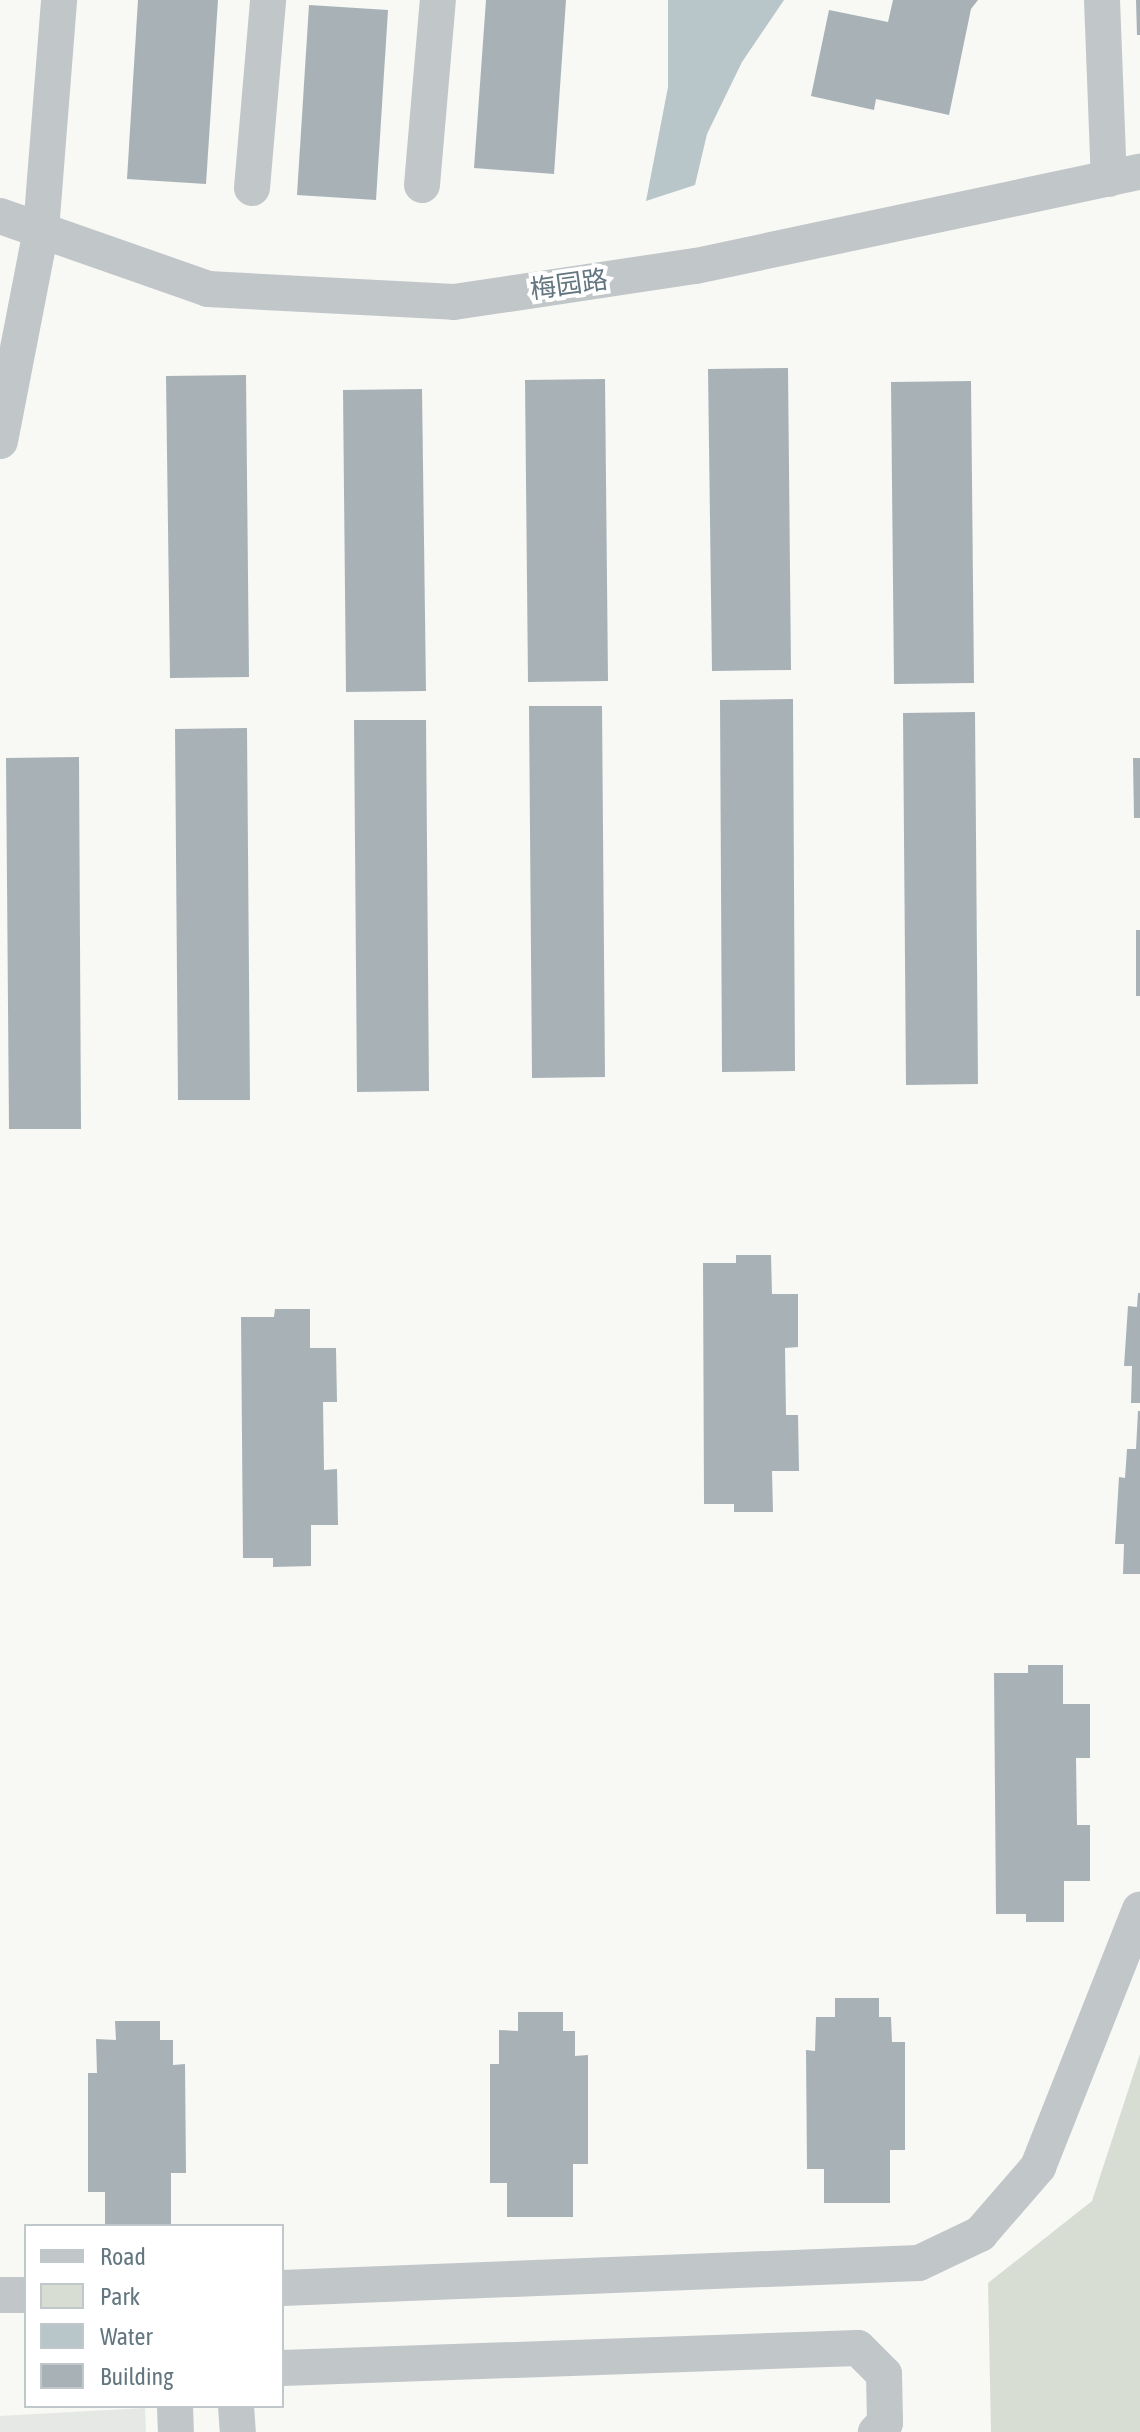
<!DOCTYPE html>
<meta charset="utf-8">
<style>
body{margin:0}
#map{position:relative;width:1140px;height:2432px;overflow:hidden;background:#f8f8f5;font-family:"Asap Condensed","Noto Sans SC",sans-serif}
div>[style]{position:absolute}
.built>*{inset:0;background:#e6e8e6}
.green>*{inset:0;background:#d8ddd4}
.water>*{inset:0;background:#b8c6c9}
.building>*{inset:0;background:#a8b2b6}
.minor>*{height:36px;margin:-18px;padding:0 18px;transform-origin:18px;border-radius:18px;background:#c1c6c9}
span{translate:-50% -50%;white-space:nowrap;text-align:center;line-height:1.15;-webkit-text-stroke:8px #fff;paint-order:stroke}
.street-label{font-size:26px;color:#637680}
.legend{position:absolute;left:24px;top:2224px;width:260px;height:184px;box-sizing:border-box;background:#fff;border:2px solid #c1c8cc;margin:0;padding:10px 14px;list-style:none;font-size:24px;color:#637680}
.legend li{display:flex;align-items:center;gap:16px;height:40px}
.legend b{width:40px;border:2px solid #c1c8cc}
</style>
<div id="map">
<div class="built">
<i style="clip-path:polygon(145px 2408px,146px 2432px,0 2432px,0 2416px)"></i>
</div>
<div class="green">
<i style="clip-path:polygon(1140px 2054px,1140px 2432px,991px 2432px,988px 2283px,1092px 2201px)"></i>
</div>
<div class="water">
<i style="clip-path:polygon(668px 0,784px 0,742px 62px,707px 134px,695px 185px,646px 201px,668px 87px)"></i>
</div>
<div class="building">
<i style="clip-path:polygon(138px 0,218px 0,206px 184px,127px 179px)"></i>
<i style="clip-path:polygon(486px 0,566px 0,554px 174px,474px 168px)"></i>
<i style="clip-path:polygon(893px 0,978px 0,971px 9px,949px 115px,876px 99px,874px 110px,811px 96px,829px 10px,888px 22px)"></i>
<i style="clip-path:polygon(1136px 0,1140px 0,1140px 35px,1137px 35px)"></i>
<i style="clip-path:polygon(309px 5px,388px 10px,376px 200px,297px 195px)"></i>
<i style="clip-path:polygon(788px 368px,791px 670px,712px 671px,708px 369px)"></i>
<i style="clip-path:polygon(246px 375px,249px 677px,170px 678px,166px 376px)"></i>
<i style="clip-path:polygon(605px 379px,608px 681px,528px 682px,525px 380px)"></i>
<i style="clip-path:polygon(971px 381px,974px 683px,894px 684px,891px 382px)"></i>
<i style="clip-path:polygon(422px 389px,426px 691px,346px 692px,343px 390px)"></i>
<i style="clip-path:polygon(793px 699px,795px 1071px,722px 1072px,720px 700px)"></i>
<i style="clip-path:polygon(529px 706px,602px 706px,605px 1077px,532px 1078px)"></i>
<i style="clip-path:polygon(975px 712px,978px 1084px,906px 1085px,903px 713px)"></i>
<i style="clip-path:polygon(354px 720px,426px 720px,429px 1091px,357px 1092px)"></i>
<i style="clip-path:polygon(247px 728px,250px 1100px,178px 1100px,175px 729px)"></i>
<i style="clip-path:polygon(79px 757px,81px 1129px,9px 1129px,6px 758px)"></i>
<i style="clip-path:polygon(1133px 758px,1140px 758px,1140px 818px,1134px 818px)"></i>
<i style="clip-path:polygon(1136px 930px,1140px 930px,1140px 996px,1136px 996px)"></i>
<i style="clip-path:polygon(736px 1255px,771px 1255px,772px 1294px,798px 1294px,798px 1347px,785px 1348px,786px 1415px,798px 1415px,799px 1471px,772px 1471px,773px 1512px,734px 1512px,734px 1504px,704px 1504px,703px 1263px,736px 1263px)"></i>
<i style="clip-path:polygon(1138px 1293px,1140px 1293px,1140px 1403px,1131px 1403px,1132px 1366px,1124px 1366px,1128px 1306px,1137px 1307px)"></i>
<i style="clip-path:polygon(275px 1309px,310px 1309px,310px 1348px,336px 1348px,337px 1402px,323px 1402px,324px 1470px,337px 1469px,338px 1525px,311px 1525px,311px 1566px,273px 1567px,273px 1558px,243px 1558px,241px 1317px,274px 1317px)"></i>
<i style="clip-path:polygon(1138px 1411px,1140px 1411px,1140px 1574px,1123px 1574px,1124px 1544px,1115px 1544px,1119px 1477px,1125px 1478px,1127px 1449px,1136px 1449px)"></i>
<i style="clip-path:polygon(1028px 1665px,1063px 1665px,1063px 1704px,1090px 1704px,1090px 1758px,1076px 1758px,1077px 1825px,1090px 1825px,1090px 1881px,1064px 1881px,1064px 1922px,1026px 1922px,1026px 1914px,996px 1914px,994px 1673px,1028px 1673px)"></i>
<i style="clip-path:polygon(835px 1998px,879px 1998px,879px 2017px,891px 2017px,892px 2042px,905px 2042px,905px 2150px,890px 2150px,890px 2203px,824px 2203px,824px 2169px,807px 2169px,806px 2050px,815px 2051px,816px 2017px,835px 2017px)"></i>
<i style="clip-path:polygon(518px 2012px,563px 2012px,563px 2031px,575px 2031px,575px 2056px,588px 2055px,588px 2164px,573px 2164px,573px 2217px,507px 2217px,507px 2183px,490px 2183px,490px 2064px,499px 2064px,499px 2030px,518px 2031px)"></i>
<i style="clip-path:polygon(115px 2021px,160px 2021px,160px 2040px,173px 2040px,173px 2065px,185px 2064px,186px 2173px,171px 2173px,171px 2226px,105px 2226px,105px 2192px,88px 2192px,88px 2073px,97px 2073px,96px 2039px,116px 2040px)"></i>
</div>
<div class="minor">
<i style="left:1102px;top:0;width:179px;rotate:87.8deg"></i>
<i style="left:422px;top:185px;width:186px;rotate:-85.1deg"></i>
<i style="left:252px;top:188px;width:189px;rotate:-85.1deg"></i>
<i style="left:0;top:216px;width:220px;rotate:19.3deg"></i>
<i style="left:208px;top:289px;width:246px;rotate:3deg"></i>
<i style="left:454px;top:302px;width:245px;rotate:-8.5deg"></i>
<i style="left:696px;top:266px;width:454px;rotate:-12deg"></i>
<i style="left:0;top:441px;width:215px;rotate:-79deg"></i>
<i style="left:41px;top:230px;width:231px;rotate:-85.5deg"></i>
<i style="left:282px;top:2288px;width:637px;rotate:-2.25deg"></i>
<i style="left:919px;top:2263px;width:68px;rotate:-25.4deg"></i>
<i style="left:980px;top:2234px;width:89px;rotate:-49.1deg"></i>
<i style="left:1038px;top:2167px;width:277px;rotate:-68.4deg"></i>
<i style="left:0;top:2295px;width:26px"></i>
<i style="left:282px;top:2368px;width:576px;rotate:-1.99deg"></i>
<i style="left:858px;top:2348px;width:37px;rotate:45deg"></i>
<i style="left:884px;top:2374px;width:49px;rotate:88.8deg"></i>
<i style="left:885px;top:2423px;width:13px;rotate:135deg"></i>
<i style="left:175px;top:2406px;width:26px;rotate:88deg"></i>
<i style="left:236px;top:2406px;width:26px;rotate:86deg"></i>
</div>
<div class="street-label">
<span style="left:569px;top:285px;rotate:-8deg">梅园路</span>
</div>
<ul class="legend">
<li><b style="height:10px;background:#c1c6c9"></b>Road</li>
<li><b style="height:22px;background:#d8ddd4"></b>Park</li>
<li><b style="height:22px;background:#b8c6c9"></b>Water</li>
<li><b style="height:22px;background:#a8b2b6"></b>Building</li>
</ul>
</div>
